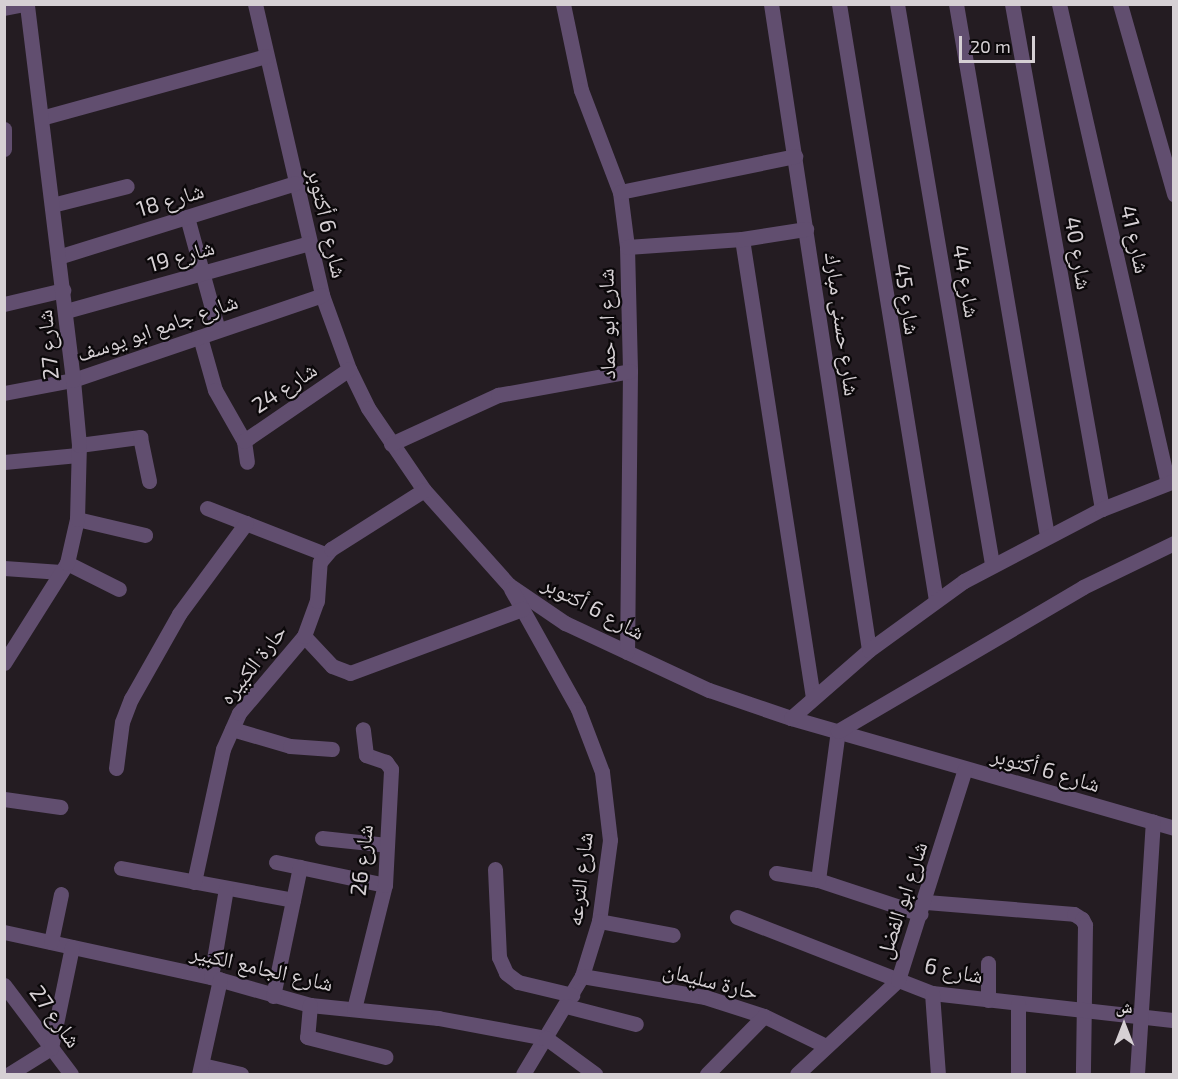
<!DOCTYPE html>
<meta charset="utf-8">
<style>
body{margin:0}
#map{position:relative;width:1178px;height:1079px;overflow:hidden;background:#241c22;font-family:"Exo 2","Noto Naskh Arabic",sans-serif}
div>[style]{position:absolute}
.minor>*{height:15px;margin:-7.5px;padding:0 7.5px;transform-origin:7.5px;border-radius:7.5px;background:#614e6f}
span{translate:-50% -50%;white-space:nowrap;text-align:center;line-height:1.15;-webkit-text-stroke:4.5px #0b080a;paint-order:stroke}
.street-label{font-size:22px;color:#d6d0d4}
.frame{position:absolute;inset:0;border:6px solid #d6d0d4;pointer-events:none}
.north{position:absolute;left:1094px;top:995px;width:60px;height:60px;-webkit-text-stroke:4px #0b080a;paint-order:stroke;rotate:0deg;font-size:16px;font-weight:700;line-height:24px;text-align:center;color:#d6d0d4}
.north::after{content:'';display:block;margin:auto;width:21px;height:27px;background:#d6d0d4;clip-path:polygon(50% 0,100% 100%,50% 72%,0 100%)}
.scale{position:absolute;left:959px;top:36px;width:76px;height:27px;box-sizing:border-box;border:3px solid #d6d0d4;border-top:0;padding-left:8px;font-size:18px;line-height:21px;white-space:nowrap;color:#d6d0d4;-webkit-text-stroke:4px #0b080a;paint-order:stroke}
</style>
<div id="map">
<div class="minor">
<i style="left:255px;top:4px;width:299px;rotate:77deg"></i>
<i style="left:322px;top:295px;width:79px;rotate:70deg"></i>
<i style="left:349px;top:369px;width:43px;rotate:64deg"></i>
<i style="left:368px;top:408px;width:99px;rotate:55.7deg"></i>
<i style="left:424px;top:490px;width:127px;rotate:48.2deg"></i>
<i style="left:509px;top:585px;width:68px;rotate:34.2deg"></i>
<i style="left:565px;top:623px;width:159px;rotate:25deg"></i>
<i style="left:709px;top:690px;width:87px;rotate:18.9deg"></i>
<i style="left:791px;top:718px;width:398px;rotate:16deg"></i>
<i style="left:563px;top:4px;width:88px;rotate:78.2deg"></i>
<i style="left:581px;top:90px;width:109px;rotate:69.1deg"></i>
<i style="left:620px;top:192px;width:55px;rotate:82.7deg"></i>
<i style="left:627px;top:247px;width:124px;rotate:88.6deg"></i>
<i style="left:630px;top:371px;width:281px;rotate:90.6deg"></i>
<i style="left:771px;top:4px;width:653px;rotate:81.37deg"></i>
<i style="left:839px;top:4px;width:604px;rotate:80.76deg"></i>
<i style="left:897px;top:4px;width:568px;rotate:80.37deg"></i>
<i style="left:956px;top:4px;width:540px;rotate:80.29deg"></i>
<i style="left:1012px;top:4px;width:513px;rotate:79.89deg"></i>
<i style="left:1059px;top:4px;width:491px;rotate:77.2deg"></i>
<i style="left:1120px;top:4px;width:198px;rotate:74.1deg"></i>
<i style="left:4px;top:8px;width:21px;rotate:-11deg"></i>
<i style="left:41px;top:118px;width:233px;rotate:-15.4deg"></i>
<i style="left:4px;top:129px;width:20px;rotate:90deg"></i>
<i style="left:620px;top:192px;width:179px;rotate:-11.6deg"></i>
<i style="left:52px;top:205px;width:77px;rotate:-14.2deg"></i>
<i style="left:187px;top:217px;width:117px;rotate:74.7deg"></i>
<i style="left:742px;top:239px;width:464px;rotate:81.2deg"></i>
<i style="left:627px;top:247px;width:115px;rotate:-4deg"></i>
<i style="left:742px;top:239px;width:65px;rotate:-8.9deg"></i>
<i style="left:58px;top:257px;width:248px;rotate:-17.3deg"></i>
<i style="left:4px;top:304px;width:61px;rotate:-13.3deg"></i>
<i style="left:66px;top:311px;width:252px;rotate:-15.6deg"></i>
<i style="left:200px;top:337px;width:55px;rotate:74.2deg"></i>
<i style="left:215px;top:390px;width:59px;rotate:60.4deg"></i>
<i style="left:244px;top:441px;width:21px;rotate:82deg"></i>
<i style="left:4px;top:393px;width:70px;rotate:-10.7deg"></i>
<i style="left:73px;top:380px;width:263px;rotate:-18.8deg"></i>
<i style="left:244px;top:441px;width:127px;rotate:-34.4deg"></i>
<i style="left:391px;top:444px;width:118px;rotate:-24.6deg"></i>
<i style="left:498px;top:395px;width:134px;rotate:-10.3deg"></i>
<i style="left:79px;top:445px;width:62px;rotate:-7.5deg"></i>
<i style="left:140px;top:437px;width:45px;rotate:78.4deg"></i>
<i style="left:4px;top:462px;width:74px;rotate:-5.4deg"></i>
<i style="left:207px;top:508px;width:127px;rotate:21.3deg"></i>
<i style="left:77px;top:519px;width:70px;rotate:13.2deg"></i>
<i style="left:67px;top:563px;width:58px;rotate:26.6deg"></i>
<i style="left:4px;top:568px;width:57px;rotate:4deg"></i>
<i style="left:511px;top:589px;width:137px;rotate:60.8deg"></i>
<i style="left:578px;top:709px;width:67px;rotate:69.1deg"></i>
<i style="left:602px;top:772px;width:68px;rotate:83.3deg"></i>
<i style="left:610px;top:840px;width:82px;rotate:97.7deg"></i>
<i style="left:599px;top:921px;width:58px;rotate:107.2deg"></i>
<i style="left:582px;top:976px;width:114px;rotate:121deg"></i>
<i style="left:304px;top:636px;width:41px;rotate:47deg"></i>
<i style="left:332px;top:666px;width:19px;rotate:21deg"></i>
<i style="left:350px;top:673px;width:184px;rotate:-20.4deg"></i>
<i style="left:4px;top:663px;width:118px;rotate:-57.8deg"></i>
<i style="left:67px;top:563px;width:45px;rotate:-77.2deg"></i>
<i style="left:77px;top:519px;width:74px;rotate:-88.5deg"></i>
<i style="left:79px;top:445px;width:65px;rotate:-95.3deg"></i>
<i style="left:73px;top:380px;width:379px;rotate:-97deg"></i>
<i style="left:791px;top:718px;width:103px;rotate:-41.1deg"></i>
<i style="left:869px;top:650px;width:117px;rotate:-36deg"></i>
<i style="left:964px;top:581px;width:156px;rotate:-27.6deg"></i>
<i style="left:1102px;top:509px;width:77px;rotate:-21.3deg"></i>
<i style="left:232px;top:729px;width:60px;rotate:16.3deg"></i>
<i style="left:290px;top:746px;width:42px;rotate:4.1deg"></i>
<i style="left:116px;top:768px;width:46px;rotate:-82.6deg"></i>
<i style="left:122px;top:722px;width:25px;rotate:-69deg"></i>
<i style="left:131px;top:699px;width:98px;rotate:-60.5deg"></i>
<i style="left:179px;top:614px;width:113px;rotate:-53.6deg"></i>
<i style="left:4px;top:799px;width:57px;rotate:8.1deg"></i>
<i style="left:322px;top:838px;width:65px;rotate:6.1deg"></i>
<i style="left:276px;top:862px;width:111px;rotate:11.9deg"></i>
<i style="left:121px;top:868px;width:175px;rotate:10.5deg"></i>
<i style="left:495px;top:869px;width:88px;rotate:87.4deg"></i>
<i style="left:499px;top:957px;width:17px;rotate:66deg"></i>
<i style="left:506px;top:973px;width:15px;rotate:37deg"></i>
<i style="left:518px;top:982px;width:56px;rotate:13.5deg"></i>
<i style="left:776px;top:873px;width:43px;rotate:9.5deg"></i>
<i style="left:818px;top:880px;width:108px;rotate:18.3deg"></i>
<i style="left:818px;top:880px;width:150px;rotate:-82.4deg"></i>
<i style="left:838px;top:731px;width:284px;rotate:-30.4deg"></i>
<i style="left:1083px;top:587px;width:101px;rotate:-25.8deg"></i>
<i style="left:194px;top:882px;width:136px;rotate:-77.7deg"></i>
<i style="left:223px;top:749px;width:39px;rotate:-66deg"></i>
<i style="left:239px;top:713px;width:101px;rotate:-49.8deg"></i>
<i style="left:304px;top:636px;width:37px;rotate:-70deg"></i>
<i style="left:317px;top:601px;width:39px;rotate:-86deg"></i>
<i style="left:320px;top:562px;width:17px;rotate:-50deg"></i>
<i style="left:331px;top:549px;width:110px;rotate:-32.4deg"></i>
<i style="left:926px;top:902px;width:148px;rotate:4.6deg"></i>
<i style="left:1074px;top:914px;width:9px;rotate:32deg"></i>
<i style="left:1082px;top:919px;width:7px;rotate:63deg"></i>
<i style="left:1085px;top:925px;width:149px;rotate:90.8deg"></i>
<i style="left:737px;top:917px;width:209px;rotate:21.3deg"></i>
<i style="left:932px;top:993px;width:244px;rotate:6.4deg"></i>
<i style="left:599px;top:921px;width:75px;rotate:10.7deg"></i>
<i style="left:4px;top:932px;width:212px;rotate:12.3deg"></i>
<i style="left:211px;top:977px;width:103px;rotate:15.8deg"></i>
<i style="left:310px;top:1005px;width:129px;rotate:5.8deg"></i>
<i style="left:438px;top:1018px;width:110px;rotate:10.5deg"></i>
<i style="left:546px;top:1038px;width:61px;rotate:36.3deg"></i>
<i style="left:51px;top:942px;width:49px;rotate:-78.2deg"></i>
<i style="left:582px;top:976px;width:125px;rotate:9.7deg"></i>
<i style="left:705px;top:997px;width:62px;rotate:17.9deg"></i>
<i style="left:764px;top:1016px;width:67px;rotate:25.8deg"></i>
<i style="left:211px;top:977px;width:90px;rotate:-80.4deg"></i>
<i style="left:4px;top:985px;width:111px;rotate:53deg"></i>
<i style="left:932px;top:993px;width:81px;rotate:85.8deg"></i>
<i style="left:273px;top:996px;width:132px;rotate:-78.2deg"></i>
<i style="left:988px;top:1000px;width:37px;rotate:-90deg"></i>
<i style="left:1018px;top:1004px;width:70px;rotate:90deg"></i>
<i style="left:310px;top:1005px;width:32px;rotate:95deg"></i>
<i style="left:307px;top:1037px;width:81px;rotate:14.2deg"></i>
<i style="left:566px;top:1006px;width:72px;rotate:14.4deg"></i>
<i style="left:354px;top:1009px;width:128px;rotate:-76deg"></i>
<i style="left:385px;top:885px;width:116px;rotate:-87deg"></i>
<i style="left:391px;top:769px;width:9px;rotate:-126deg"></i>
<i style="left:386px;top:762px;width:21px;rotate:-161deg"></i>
<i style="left:366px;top:755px;width:26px;rotate:-97deg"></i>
<i style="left:202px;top:1065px;width:40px;rotate:13deg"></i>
<i style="left:9px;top:1074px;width:49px;rotate:-31.8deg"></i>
<i style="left:51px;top:1048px;width:103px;rotate:-78.3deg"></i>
<i style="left:199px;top:1074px;width:97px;rotate:-77.5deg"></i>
<i style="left:707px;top:1074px;width:81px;rotate:-45.5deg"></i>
<i style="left:797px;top:1074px;width:138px;rotate:-42.9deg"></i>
<i style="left:898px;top:980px;width:221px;rotate:-72.4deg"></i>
<i style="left:1137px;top:1074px;width:253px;rotate:-86.4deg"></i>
</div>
<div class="street-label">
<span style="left:170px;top:199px;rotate:-17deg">شارع 18</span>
<span style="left:328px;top:223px;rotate:77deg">شارع 6 أكتوبر</span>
<span style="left:1136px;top:239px;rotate:77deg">شارع 41</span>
<span style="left:1079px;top:253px;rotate:80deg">شارع 40</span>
<span style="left:181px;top:255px;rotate:-16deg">شارع 19</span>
<span style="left:967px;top:281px;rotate:80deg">شارع 44</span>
<span style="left:908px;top:299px;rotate:81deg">شارع 45</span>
<span style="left:606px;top:324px;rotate:-91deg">شارع ابو حماد</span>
<span style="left:843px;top:324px;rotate:82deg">شارع حسنى مبارك</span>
<span style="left:157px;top:327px;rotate:-19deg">شارع جامع ابو يوسف</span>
<span style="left:47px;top:345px;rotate:-96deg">شارع 27</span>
<span style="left:284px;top:387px;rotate:-34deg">شارع 24</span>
<span style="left:594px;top:607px;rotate:28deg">شارع 6 أكتوبر</span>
<span style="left:252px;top:664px;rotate:-52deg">حارة الكبيره</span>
<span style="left:1046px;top:769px;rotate:16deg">شارع 6 أكتوبر</span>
<span style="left:361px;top:860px;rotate:-84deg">شارع 26</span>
<span style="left:579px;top:879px;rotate:-83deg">شارع الترعه</span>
<span style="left:901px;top:900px;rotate:-72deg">شارع ابو الفضل</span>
<span style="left:262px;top:967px;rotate:13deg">شارع الجامع الكبير</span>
<span style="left:954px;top:970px;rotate:11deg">شارع 6</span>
<span style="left:711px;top:980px;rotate:14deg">حارة سليمان</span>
<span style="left:56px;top:1016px;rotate:54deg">شارع 27</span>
</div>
<div class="frame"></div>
<div class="north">ش</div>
<div class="scale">20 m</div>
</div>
